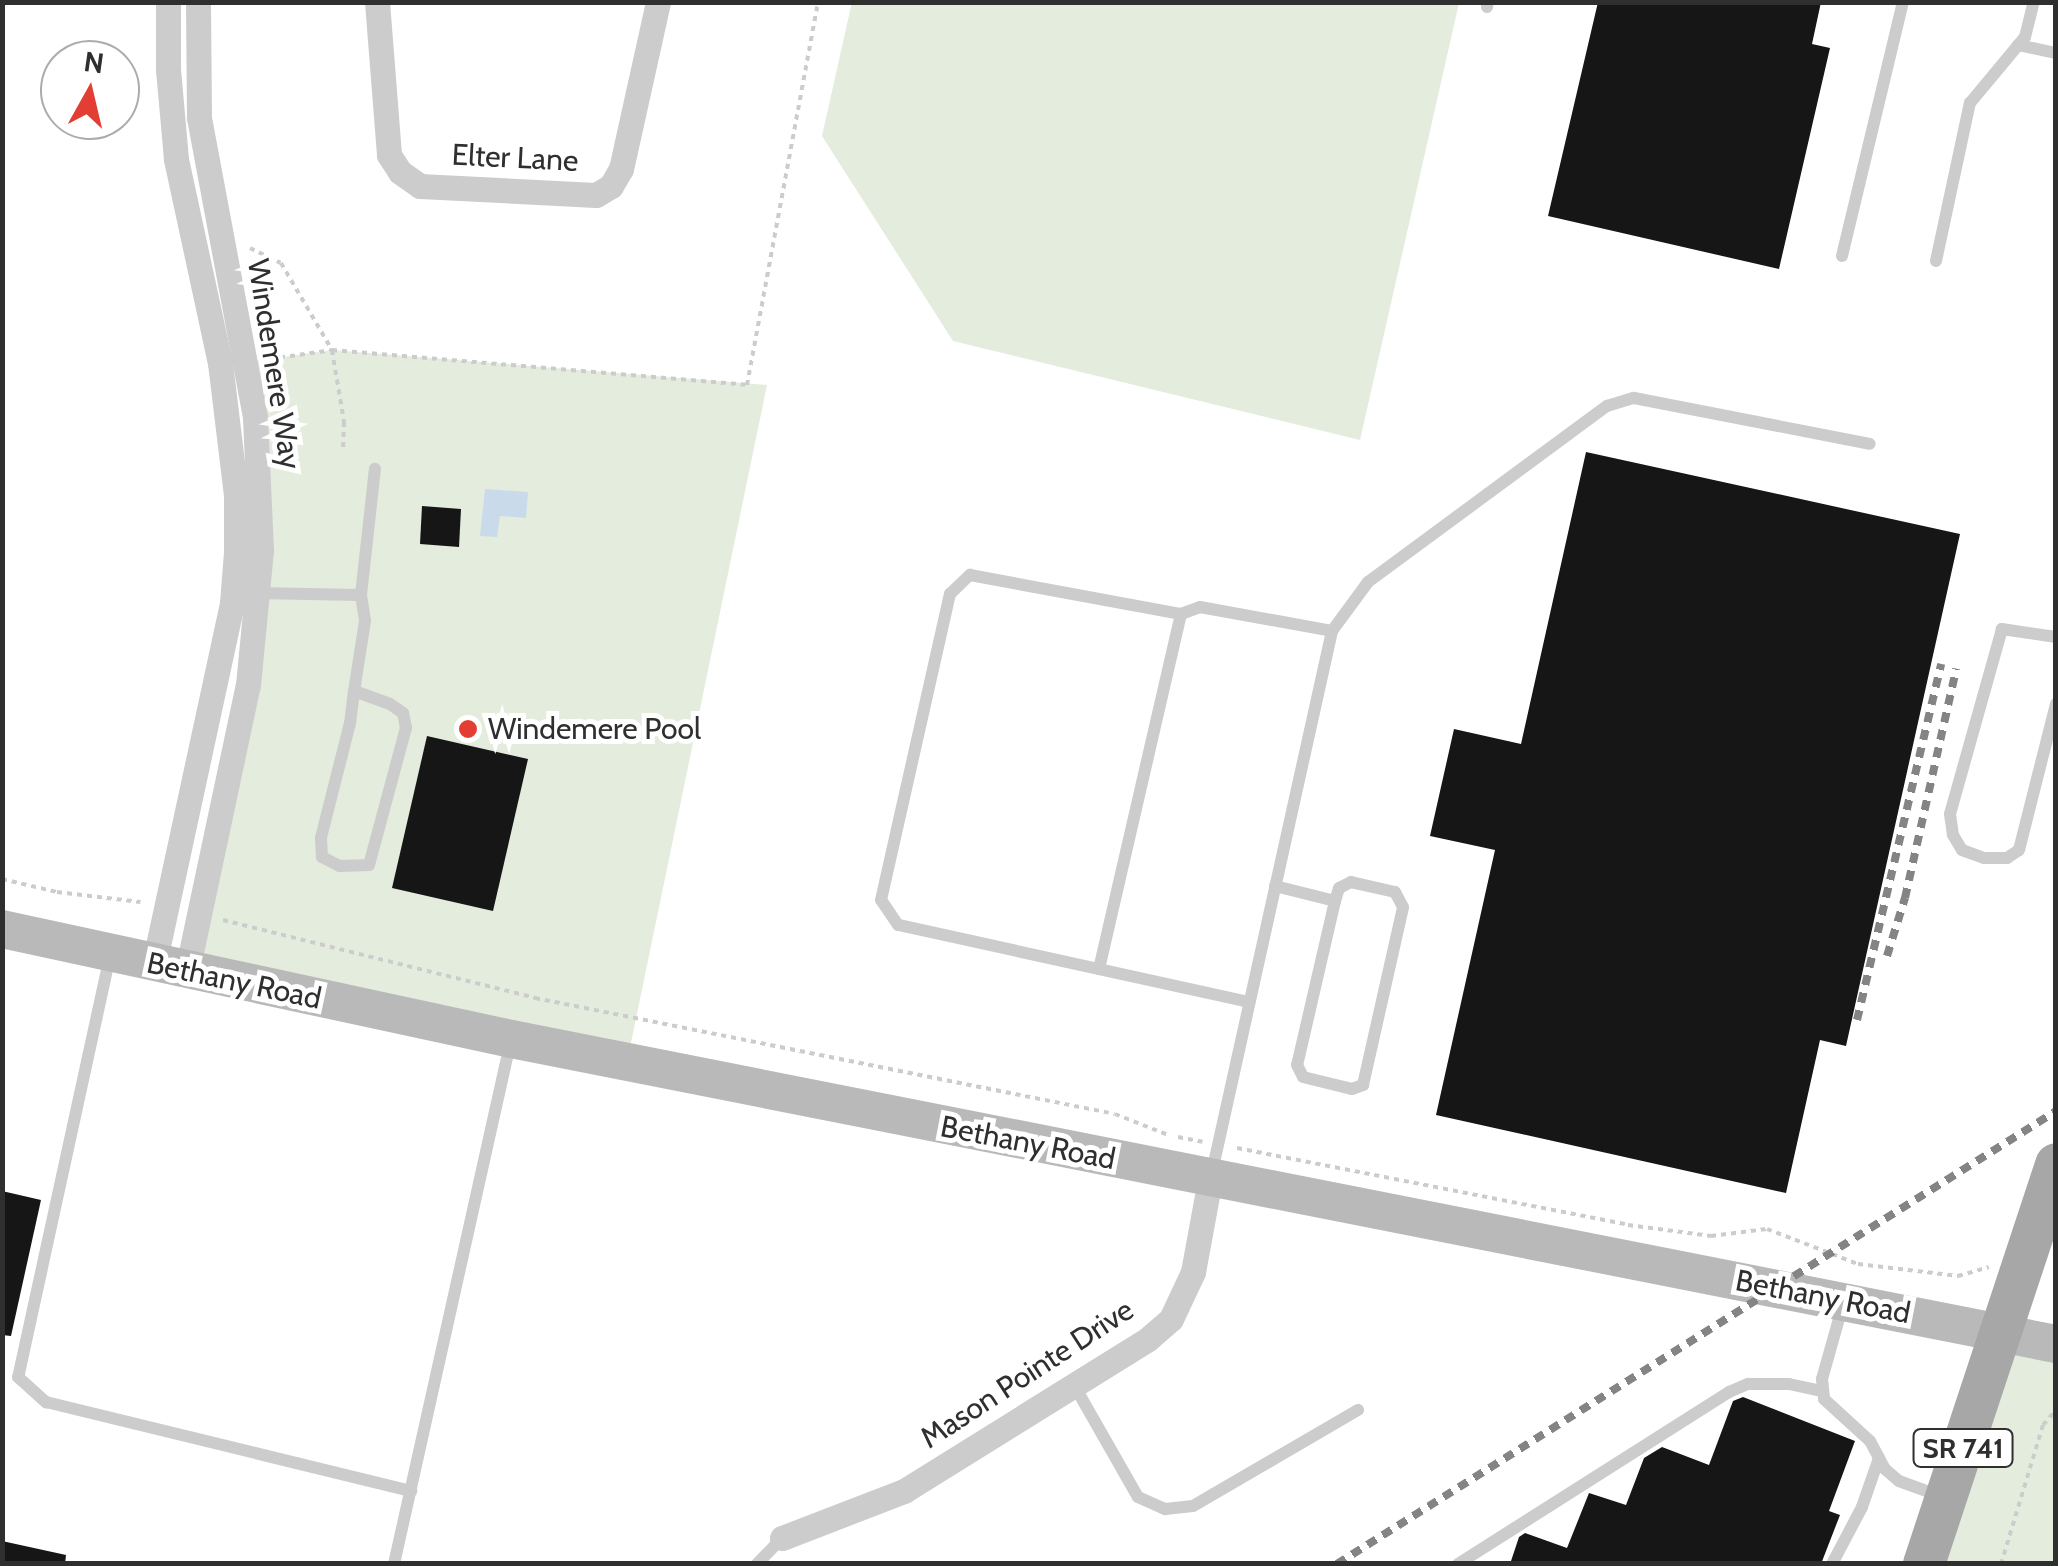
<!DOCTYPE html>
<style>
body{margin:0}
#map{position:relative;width:2058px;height:1566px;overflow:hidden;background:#fff;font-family:Cabin,sans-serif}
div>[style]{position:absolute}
.green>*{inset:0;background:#e3ecdd}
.water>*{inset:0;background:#c9daeb}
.building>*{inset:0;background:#161616}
.path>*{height:4px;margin-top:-2px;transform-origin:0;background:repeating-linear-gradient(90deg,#ccc 0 5px,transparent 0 10px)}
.lane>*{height:12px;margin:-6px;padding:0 6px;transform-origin:6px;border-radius:6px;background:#ccc}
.street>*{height:25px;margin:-12.5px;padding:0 12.5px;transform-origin:12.5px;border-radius:12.5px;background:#ccc}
.secondary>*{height:38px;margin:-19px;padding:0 19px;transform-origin:19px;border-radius:19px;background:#b9b9b9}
.primary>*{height:42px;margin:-21px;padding:0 21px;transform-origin:21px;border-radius:21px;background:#a7a7a7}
.rail>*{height:8px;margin-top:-4px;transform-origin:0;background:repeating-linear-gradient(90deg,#848484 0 10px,transparent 0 18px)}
.dots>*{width:28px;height:28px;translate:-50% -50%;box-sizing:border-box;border:5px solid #fff;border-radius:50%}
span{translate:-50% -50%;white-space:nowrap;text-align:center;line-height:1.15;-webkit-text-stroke:10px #fff;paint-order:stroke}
.shield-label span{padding:2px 8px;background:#fff;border:2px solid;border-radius:8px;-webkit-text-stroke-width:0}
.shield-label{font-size:28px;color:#2f2f2f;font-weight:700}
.street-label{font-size:30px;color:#2f2f2f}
.poi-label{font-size:30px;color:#2f2f2f}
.left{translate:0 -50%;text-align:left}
.frame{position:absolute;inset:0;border:5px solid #2f2f2f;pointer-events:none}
.north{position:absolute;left:40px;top:40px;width:100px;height:100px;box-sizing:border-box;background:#fff;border:2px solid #acacac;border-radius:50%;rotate:8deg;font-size:28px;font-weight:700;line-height:40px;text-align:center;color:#2f2f2f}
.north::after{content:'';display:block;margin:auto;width:35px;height:45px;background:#e33e34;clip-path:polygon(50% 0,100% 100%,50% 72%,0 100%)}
</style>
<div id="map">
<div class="green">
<i style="clip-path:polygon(852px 2px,1459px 3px,1360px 440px,953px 341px,822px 136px)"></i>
<i style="clip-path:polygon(332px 350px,767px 385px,627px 1062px,187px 971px,248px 685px,246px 362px)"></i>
<i style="clip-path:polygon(2002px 1333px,2055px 1344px,2055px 1563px,1924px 1564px)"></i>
</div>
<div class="water">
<i style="clip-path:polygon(485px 489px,528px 492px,526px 518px,500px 516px,497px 537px,480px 536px)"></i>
</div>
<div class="building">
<i style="clip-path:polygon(1598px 2px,1821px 2px,1812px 44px,1830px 48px,1779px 269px,1548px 216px)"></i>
<i style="clip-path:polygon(1586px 452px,1960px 534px,1846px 1046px,1820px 1040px,1786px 1193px,1436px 1115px,1495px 850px,1430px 836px,1454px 729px,1521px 744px)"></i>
<i style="clip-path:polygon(422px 506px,461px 509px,459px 547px,420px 544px)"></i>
<i style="clip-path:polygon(427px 736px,528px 759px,493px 911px,392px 888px)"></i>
<i style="clip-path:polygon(2px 1191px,41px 1200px,11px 1336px,2px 1335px)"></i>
<i style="clip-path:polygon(1743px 1397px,1855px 1441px,1829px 1511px,1840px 1515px,1821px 1564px,1510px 1564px,1519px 1537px,1525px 1533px,1567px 1548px,1589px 1493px,1626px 1505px,1644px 1458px,1662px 1447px,1709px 1465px,1733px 1401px)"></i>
<i style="clip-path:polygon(2px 1541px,66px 1555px,65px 1564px,2px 1564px)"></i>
</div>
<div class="path">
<i style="left:250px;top:248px;width:34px;rotate:26deg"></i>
<i style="left:281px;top:263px;width:101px;rotate:59.6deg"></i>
<i style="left:332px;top:350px;width:73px;rotate:80.5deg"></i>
<i style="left:344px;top:422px;width:27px;rotate:92deg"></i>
<i style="left:270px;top:359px;width:63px;rotate:-8.3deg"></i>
<i style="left:332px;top:350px;width:416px;rotate:4.8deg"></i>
<i style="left:747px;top:385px;width:390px;rotate:-79.5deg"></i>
<i style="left:2px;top:879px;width:57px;rotate:13.3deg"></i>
<i style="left:57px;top:892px;width:84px;rotate:6.9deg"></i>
<i style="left:223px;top:920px;width:322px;rotate:14deg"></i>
<i style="left:535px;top:998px;width:591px;rotate:11.31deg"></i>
<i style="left:1115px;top:1114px;width:57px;rotate:21.6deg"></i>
<i style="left:1178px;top:1137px;width:25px;rotate:11deg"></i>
<i style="left:1237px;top:1148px;width:399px;rotate:11.1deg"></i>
<i style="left:1628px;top:1225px;width:84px;rotate:7.5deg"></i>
<i style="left:1711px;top:1236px;width:56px;rotate:-7.1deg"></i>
<i style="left:1767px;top:1229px;width:97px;rotate:21deg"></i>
<i style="left:1858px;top:1264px;width:101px;rotate:6.8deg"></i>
<i style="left:1958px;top:1276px;width:32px;rotate:-16deg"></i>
<i style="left:2001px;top:1564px;width:145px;rotate:-73.2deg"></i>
<i style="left:2043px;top:1425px;width:20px;rotate:-49deg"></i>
</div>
<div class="lane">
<i style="left:1487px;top:7px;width:5px;rotate:-79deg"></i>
<i style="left:2018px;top:45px;width:39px;rotate:12deg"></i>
<i style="left:1842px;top:256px;width:261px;rotate:-76.5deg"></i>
<i style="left:1936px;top:261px;width:162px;rotate:-77.9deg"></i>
<i style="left:1970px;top:103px;width:86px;rotate:-50.2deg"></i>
<i style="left:2025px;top:37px;width:36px;rotate:-76deg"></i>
<i style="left:255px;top:593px;width:106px;rotate:1.1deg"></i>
<i style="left:361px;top:595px;width:26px;rotate:81deg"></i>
<i style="left:365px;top:621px;width:71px;rotate:98.9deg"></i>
<i style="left:354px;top:691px;width:32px;rotate:97deg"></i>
<i style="left:350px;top:723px;width:119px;rotate:104.2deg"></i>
<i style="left:321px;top:838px;width:19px;rotate:87deg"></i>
<i style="left:322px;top:857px;width:20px;rotate:27deg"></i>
<i style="left:340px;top:866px;width:29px;rotate:-2deg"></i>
<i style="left:369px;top:865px;width:142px;rotate:-74.9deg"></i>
<i style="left:406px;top:728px;width:15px;rotate:-101deg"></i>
<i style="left:403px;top:713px;width:16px;rotate:-145deg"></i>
<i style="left:390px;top:704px;width:38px;rotate:-160deg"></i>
<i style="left:361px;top:595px;width:127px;rotate:-83.7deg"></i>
<i style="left:2056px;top:637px;width:55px;rotate:-171.6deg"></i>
<i style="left:2002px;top:629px;width:192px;rotate:105.7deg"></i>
<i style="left:1950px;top:814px;width:21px;rotate:82deg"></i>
<i style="left:1953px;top:835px;width:17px;rotate:59deg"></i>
<i style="left:1962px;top:850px;width:23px;rotate:20deg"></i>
<i style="left:1984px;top:858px;width:23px"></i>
<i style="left:2007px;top:858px;width:14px;rotate:-34deg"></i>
<i style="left:2019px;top:850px;width:151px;rotate:-75.8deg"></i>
<i style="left:1275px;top:886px;width:62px;rotate:14deg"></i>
<i style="left:1335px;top:901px;width:168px;rotate:103deg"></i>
<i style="left:1297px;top:1065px;width:13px;rotate:63deg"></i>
<i style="left:1303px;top:1077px;width:50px;rotate:13.8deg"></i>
<i style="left:1352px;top:1089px;width:12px;rotate:-20deg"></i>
<i style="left:1363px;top:1085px;width:182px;rotate:-77.3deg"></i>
<i style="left:1403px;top:907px;width:17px;rotate:-118deg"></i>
<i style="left:1395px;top:892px;width:45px;rotate:-167.2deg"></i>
<i style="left:1351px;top:882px;width:13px;rotate:153deg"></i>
<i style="left:1339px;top:888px;width:14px;rotate:107deg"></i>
<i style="left:110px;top:956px;width:431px;rotate:102.3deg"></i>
<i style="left:18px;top:1377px;width:38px;rotate:42deg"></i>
<i style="left:46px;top:1402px;width:376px;rotate:13.7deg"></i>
<i style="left:1099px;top:969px;width:364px;rotate:-77deg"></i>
<i style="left:1249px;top:1002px;width:359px;rotate:-167.6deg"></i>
<i style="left:898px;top:925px;width:30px;rotate:-124deg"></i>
<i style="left:881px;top:900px;width:314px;rotate:-77.3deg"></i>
<i style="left:950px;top:594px;width:28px;rotate:-44deg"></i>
<i style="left:970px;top:575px;width:215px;rotate:10.5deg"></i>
<i style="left:1181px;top:614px;width:20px;rotate:-20deg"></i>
<i style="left:1200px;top:607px;width:134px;rotate:10.3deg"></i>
<i style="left:1212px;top:1172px;width:554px;rotate:-77.49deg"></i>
<i style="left:1332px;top:631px;width:61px;rotate:-53.7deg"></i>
<i style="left:1368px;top:582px;width:297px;rotate:-36.4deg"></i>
<i style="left:1607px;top:406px;width:28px;rotate:-17deg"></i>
<i style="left:1634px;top:398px;width:240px;rotate:11deg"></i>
<i style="left:1842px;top:1308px;width:74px;rotate:105.7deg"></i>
<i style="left:1822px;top:1379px;width:20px;rotate:84deg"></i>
<i style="left:1824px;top:1399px;width:62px;rotate:42.4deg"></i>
<i style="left:1870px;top:1441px;width:32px;rotate:62deg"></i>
<i style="left:1885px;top:1469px;width:18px;rotate:41deg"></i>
<i style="left:1899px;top:1481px;width:44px;rotate:20.1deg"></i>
<i style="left:1074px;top:1385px;width:129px;rotate:60.3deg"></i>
<i style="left:1138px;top:1497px;width:30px;rotate:24deg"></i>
<i style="left:1165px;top:1509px;width:28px;rotate:-6deg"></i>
<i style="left:1193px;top:1506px;width:191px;rotate:-30.2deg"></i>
<i style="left:394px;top:1564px;width:533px;rotate:-77.42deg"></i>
<i style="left:757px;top:1564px;width:36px;rotate:-46deg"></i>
<i style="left:1458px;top:1564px;width:321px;rotate:-32.4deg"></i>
<i style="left:1729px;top:1392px;width:21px;rotate:-23deg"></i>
<i style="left:1748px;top:1384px;width:41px"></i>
<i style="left:1789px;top:1384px;width:35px;rotate:12deg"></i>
<i style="left:1832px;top:1564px;width:64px;rotate:-62.2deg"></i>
<i style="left:1862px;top:1507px;width:52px;rotate:-70.9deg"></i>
</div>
<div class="street">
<i style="left:377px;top:2px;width:153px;rotate:85.5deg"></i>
<i style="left:389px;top:155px;width:20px;rotate:57deg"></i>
<i style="left:400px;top:172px;width:24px;rotate:35deg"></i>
<i style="left:420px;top:186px;width:176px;rotate:2.9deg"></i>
<i style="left:596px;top:195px;width:17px;rotate:-31deg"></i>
<i style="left:611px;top:186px;width:20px;rotate:-60deg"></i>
<i style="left:621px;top:169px;width:171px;rotate:-77.5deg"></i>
<i style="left:154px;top:964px;width:369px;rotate:-77.8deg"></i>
<i style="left:232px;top:603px;width:51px;rotate:-85.5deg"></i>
<i style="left:236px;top:552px;width:57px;rotate:-90deg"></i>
<i style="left:236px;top:495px;width:133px;rotate:-96.9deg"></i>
<i style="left:220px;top:363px;width:209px;rotate:-102.2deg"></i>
<i style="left:176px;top:159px;width:90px;rotate:-95.1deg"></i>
<i style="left:168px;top:69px;width:67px;rotate:-90deg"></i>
<i style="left:187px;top:971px;width:292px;rotate:-78deg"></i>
<i style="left:248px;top:685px;width:136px;rotate:-84.5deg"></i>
<i style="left:261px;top:550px;width:133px;rotate:-92.6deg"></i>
<i style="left:255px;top:417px;width:305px;rotate:-100.6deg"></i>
<i style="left:199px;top:117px;width:115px;rotate:-90.5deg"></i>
<i style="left:782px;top:1538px;width:131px;rotate:-21.1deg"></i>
<i style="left:904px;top:1491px;width:287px;rotate:-31.9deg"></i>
<i style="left:1148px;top:1339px;width:30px;rotate:-41deg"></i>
<i style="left:1171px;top:1319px;width:52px;rotate:-64.9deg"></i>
<i style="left:1193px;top:1272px;width:95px;rotate:-79.6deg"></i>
</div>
<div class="secondary">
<i style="left:2px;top:929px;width:521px;rotate:12.19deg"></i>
<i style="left:511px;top:1039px;width:1575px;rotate:11.17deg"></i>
</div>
<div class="primary">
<i style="left:1924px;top:1564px;width:421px;rotate:-71.7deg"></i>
</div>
<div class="rail">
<i style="left:1887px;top:956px;width:61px;rotate:-72.8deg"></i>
<i style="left:1905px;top:898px;width:235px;rotate:-77.4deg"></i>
<i style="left:1857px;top:1020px;width:366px;rotate:-76.7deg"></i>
<i style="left:1337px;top:1564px;width:850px;rotate:-32.21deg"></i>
</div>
<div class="dots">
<i style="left:468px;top:729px;background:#e33e34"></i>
</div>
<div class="shield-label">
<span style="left:1963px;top:1448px">SR 741</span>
</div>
<div class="street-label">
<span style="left:515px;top:158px;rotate:3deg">Elter Lane</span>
<span style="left:274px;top:364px;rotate:81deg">Windemere Way</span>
<span style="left:234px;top:981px;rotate:12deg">Bethany Road</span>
<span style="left:1028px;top:1143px;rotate:11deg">Bethany Road</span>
<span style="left:1823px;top:1297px;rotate:11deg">Bethany Road</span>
<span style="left:1027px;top:1374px;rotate:-33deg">Mason Pointe Drive</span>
</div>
<div class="poi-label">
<span class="left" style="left:488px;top:729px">Windemere Pool</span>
</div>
<div class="frame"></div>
<div class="north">N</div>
</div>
